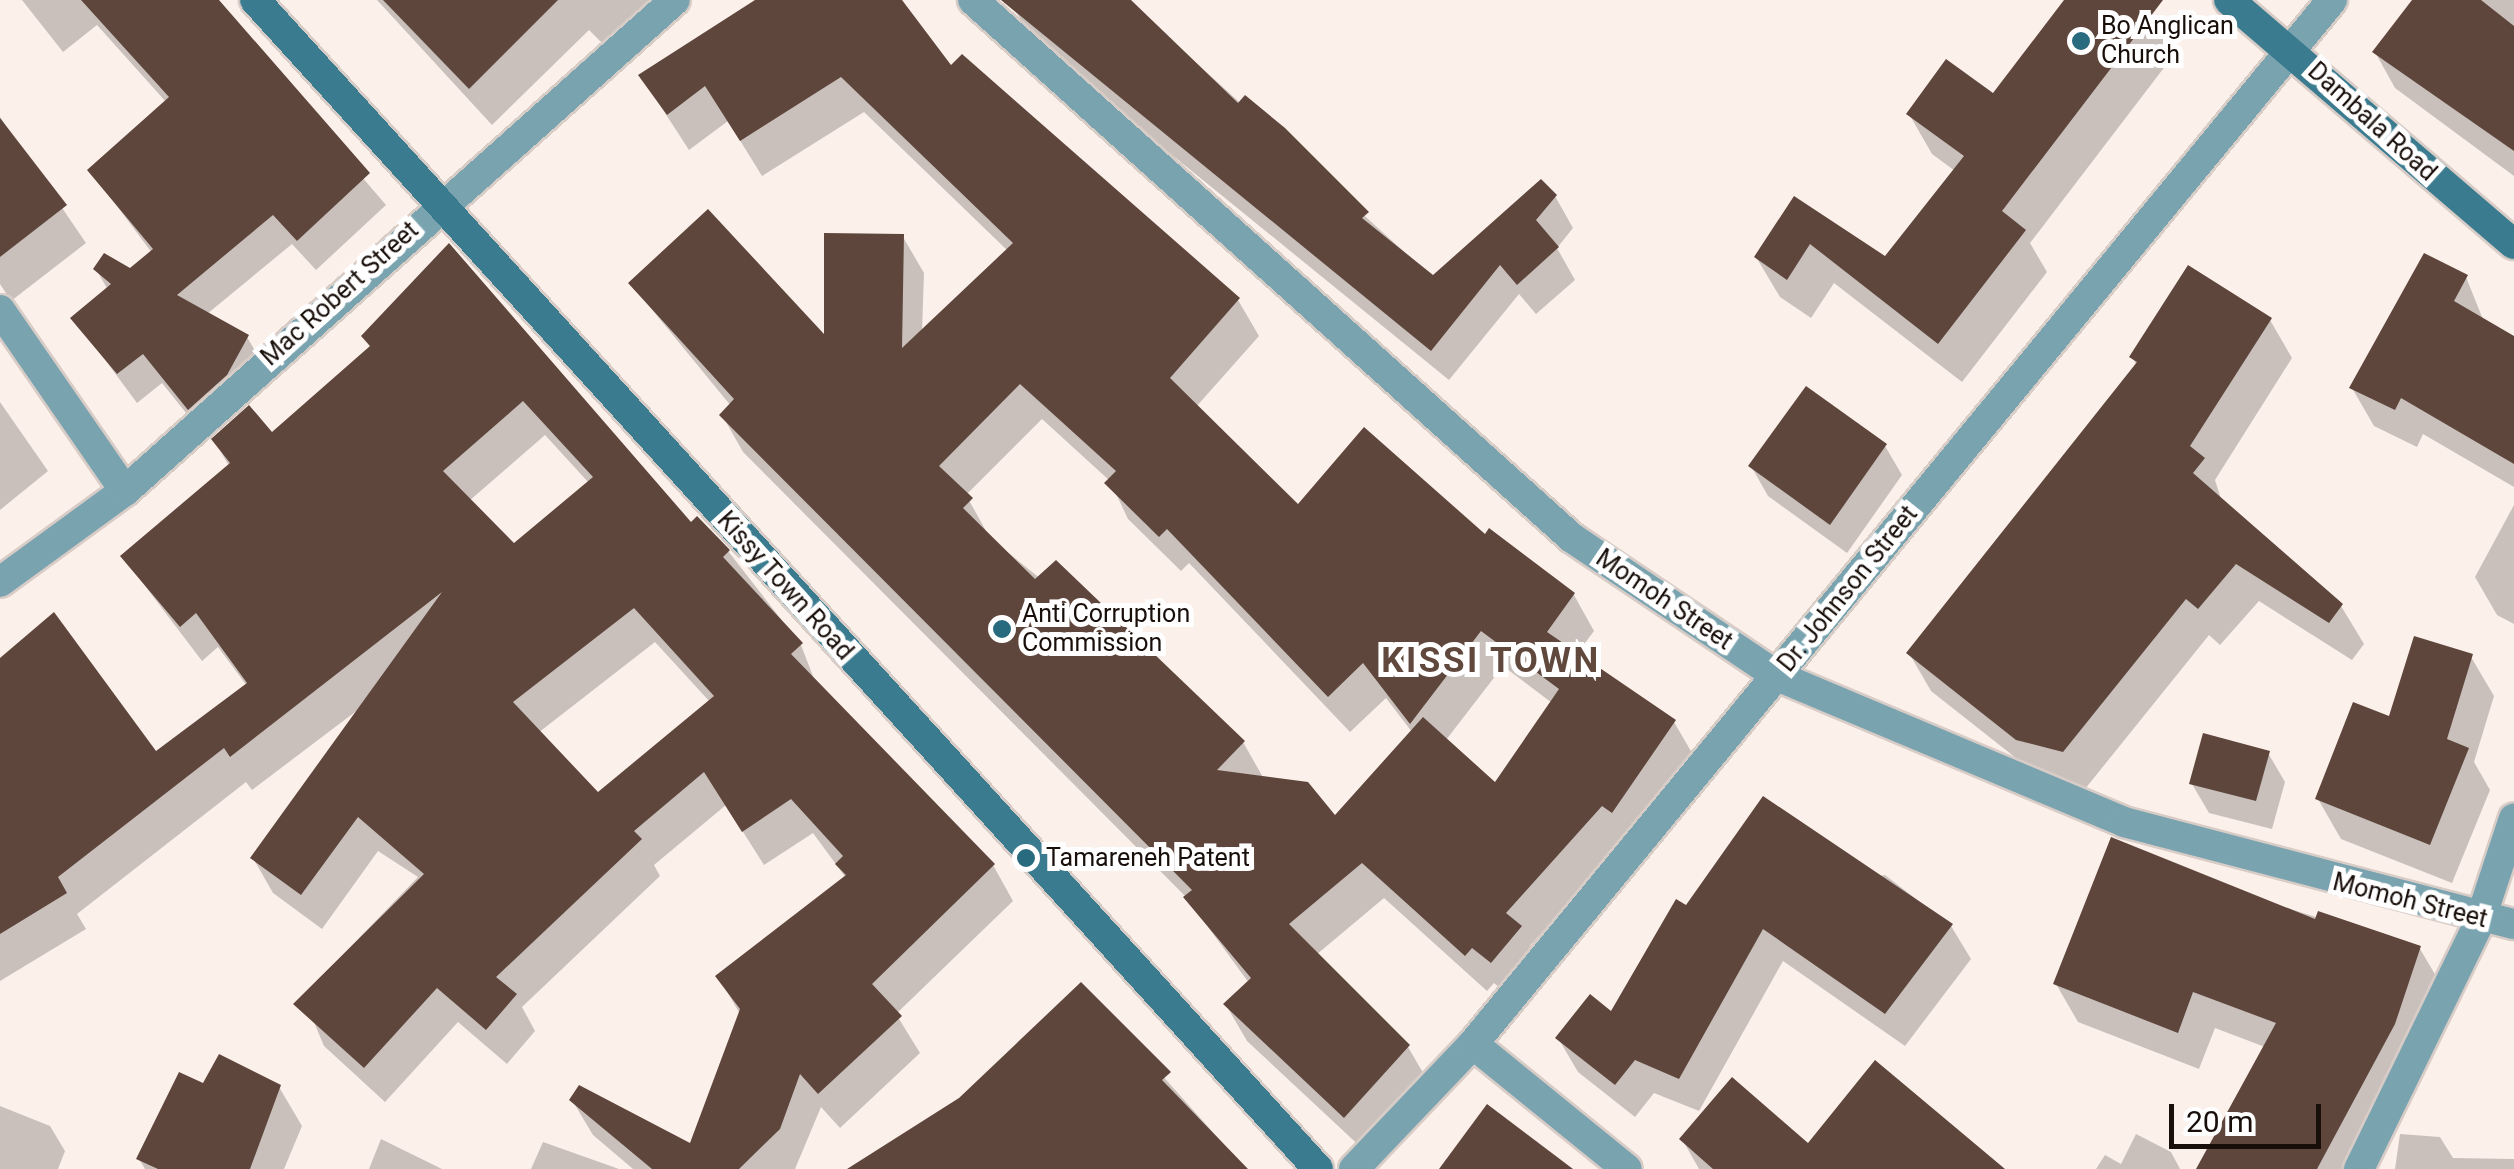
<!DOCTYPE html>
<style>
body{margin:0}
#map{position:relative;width:2514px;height:1169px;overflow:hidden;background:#fcf0eb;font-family:Roboto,sans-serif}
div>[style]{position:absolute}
.shadow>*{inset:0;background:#0003}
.building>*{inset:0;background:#5e463c}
.roads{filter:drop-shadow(2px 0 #d8ccc7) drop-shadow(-2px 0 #d8ccc7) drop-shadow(0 2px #d8ccc7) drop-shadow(0 -2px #d8ccc7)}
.street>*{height:30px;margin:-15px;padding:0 15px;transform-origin:15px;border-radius:15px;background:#7aa3b0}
.secondary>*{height:30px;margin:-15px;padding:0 15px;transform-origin:15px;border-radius:15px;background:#3a7b8f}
.dots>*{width:28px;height:28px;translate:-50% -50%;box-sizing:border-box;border:5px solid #fff;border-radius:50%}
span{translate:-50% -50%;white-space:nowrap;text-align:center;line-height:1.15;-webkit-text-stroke:10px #fff;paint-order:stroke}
.poi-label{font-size:25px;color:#180e0a}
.left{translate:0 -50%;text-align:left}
.street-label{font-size:25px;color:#180e0a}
.district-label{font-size:35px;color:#60483d;font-weight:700;letter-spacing:2.5px}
.scale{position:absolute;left:2169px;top:1104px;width:152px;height:45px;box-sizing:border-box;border:5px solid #180e0a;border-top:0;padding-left:12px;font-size:30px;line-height:35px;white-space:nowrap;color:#180e0a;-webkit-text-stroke:8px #fff;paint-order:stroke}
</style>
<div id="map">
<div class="shadow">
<i style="clip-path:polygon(22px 0,210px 0,386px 205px,316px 270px,292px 244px,207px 314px,247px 337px,265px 368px,243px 406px,207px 439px,162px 383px,137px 403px,74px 318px,108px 290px,96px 269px,130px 271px,152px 253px,90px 170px,167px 103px,97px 25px,63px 52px)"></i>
<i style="clip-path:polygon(377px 0,661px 0,608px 49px,589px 30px,492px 125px)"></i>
<i style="clip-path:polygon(evenodd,760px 0,899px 0,950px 69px,1238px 300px,1259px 336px,1196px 407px,1298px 508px,1485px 538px,1574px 595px,1594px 631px,1576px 655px,1674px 722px,1695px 758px,1530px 946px,1541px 964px,1512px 998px,1494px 983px,1487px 991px,1384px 898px,1316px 955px,1408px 1047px,1429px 1083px,1366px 1152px,1247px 1041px,1226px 1005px,1249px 983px,1186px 897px,743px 452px,722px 415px,731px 406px,631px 284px,826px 341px,903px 237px,924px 273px,922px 332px,1008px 251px,864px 112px,762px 176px,728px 121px,689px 150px,641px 76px,760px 0,1042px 419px,1110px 481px,1128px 519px,1181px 571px,1189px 563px,1350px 732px,1386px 698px,1412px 732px,1335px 819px,1264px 779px,1243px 742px,990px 538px,966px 495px,1042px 419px,760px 0,1503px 666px,1552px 703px,1496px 786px,1446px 740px,1503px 666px)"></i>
<i style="clip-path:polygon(1025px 0,1127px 0,1433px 278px,1555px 196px,1573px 228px,1557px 248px,1575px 280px,1536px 314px,1519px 294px,1449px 380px,1033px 42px,1015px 10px)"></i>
<i style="clip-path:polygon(2067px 0,2137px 0,2176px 52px,2030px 243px,2047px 272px,1962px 382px,1834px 283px,1811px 318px,1780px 297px,1756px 257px,1794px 200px,1886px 259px,1955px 171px,1932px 154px,1909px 114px,1993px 97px)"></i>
<i style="clip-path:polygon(2421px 0,2514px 0,2514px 176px,2395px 88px,2375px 52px)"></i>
<i style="clip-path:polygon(0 117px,86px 243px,11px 301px,0 284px)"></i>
<i style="clip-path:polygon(evenodd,449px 247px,691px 526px,728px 551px,801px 645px,816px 684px,993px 865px,1013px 901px,896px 1014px,920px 1053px,840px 1128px,821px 1107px,795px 1169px,633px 1169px,593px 1135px,572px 1100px,691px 1147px,740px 1014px,718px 976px,846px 878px,813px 833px,764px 865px,726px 805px,654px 865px,660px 876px,522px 1007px,535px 1031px,507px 1064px,458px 1022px,385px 1102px,324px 1046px,303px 996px,418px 877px,378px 851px,322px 929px,273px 893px,253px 858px,363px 706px,252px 790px,246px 782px,77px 914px,86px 929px,0 981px,0 662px,156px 755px,247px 686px,218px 647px,202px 661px,123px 557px,229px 466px,214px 440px,272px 435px,371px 349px,364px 336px,449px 247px,545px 435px,589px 483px,514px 546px,469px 501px,545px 435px,449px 247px,655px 642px,710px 702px,597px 795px,538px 733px,655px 642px)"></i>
<i style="clip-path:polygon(2466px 277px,2484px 322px,2514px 340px,2514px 487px,2423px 434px,2417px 447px,2374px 426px,2352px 388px)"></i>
<i style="clip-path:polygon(2270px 320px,2292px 358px,2215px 480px,2222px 502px,2341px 606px,2364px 644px,2352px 660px,2259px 601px,2220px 645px,2209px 635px,2085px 789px,2040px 777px,1931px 691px,1909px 653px,2137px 366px,2132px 357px)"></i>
<i style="clip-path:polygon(0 402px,48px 471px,0 510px)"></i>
<i style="clip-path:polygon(1885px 446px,1902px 475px,1847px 553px,1768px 496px,1751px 466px)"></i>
<i style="clip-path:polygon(2514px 505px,2514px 624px,2497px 615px,2475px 577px)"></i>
<i style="clip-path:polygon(2471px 657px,2494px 696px,2474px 762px,2490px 790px,2452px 883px,2341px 839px,2318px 799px)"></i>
<i style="clip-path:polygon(2268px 753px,2285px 782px,2272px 829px,2209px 813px,2192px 784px)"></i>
<i style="clip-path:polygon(1885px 875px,1951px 926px,1971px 959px,1905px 1046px,1783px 961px,1699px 1111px,1654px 1093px,1635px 1117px,1578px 1072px,1558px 1038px,1612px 1015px,1686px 908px)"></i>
<i style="clip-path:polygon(2232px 891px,2420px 949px,2442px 986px,2358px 1169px,2204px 1169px,2265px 1047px,2215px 1028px,2199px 1069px,2078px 1022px,2056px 984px)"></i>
<i style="clip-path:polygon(1081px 985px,1246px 1169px,895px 1169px,961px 1100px)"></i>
<i style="clip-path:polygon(204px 1086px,279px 1087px,302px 1126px,284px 1169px,145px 1169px,139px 1159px)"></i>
<i style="clip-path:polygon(0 1106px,50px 1126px,65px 1151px,58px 1169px,0 1169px)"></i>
<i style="clip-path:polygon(2136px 1134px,2171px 1152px,2180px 1169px,2096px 1169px,2105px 1155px,2121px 1164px)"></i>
<i style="clip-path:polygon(2400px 1134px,2440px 1137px,2453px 1158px,2514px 1159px,2514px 1169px,2395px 1169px)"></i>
<i style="clip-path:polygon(381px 1139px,442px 1169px,369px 1169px)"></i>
<i style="clip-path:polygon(1682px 1139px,1808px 1146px,1997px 1169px,1699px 1169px)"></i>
<i style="clip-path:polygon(543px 1142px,619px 1169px,531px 1169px)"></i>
</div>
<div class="building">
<i style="clip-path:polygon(81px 0,219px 0,370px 173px,297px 241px,273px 215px,177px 295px,249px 335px,227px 375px,188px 410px,143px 354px,117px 374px,70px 318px,111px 284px,93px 269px,104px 253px,130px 268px,153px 249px,87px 170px,169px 97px)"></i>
<i style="clip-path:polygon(383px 0,558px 0,469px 89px)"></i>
<i style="clip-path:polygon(evenodd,755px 0,902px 0,951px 65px,962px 54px,1240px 298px,1170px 378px,1298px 504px,1364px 427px,1485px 534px,1489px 528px,1575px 593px,1547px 632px,1676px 720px,1612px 813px,1602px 806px,1506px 913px,1522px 926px,1491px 963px,1472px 948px,1465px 956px,1362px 863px,1289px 924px,1410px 1045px,1344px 1118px,1223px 1004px,1251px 978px,1183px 897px,1192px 890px,719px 415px,734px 399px,628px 283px,708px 209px,824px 334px,824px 233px,904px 234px,902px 348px,1013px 243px,841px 77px,740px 141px,705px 86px,667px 115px,638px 75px,755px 0,1020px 384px,1116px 471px,1104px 483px,1159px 537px,1167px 529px,1328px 697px,1363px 663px,1410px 724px,1481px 631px,1559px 689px,1495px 782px,1423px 717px,1335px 815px,1308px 782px,1217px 770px,1245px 741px,1056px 560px,1035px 579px,963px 508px,973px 498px,939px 466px,1020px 384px)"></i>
<i style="clip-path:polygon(1001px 0,1131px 0,1238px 103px,1245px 95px,1285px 128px,1369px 212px,1362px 218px,1433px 275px,1541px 179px,1557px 195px,1536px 220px,1559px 247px,1517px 285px,1500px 265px,1431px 351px)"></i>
<i style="clip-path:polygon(2064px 0,2163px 0,2002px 211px,2026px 230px,1938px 344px,1810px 244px,1787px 280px,1754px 257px,1794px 196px,1885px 256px,1964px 156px,1906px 114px,1946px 59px,1993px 93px)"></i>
<i style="clip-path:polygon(2412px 0,2481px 0,2514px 26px,2514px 151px,2372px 52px)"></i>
<i style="clip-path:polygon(0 118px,67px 205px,0 257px)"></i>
<i style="clip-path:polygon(evenodd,449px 243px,691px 522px,697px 516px,730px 550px,723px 557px,803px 643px,791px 654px,995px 864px,872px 984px,902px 1016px,818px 1094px,800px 1074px,780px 1129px,739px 1169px,652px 1169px,569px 1100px,579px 1085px,690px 1143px,740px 1009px,715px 976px,846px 875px,835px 864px,843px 856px,791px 799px,742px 832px,704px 772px,634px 831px,642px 839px,496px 977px,517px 994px,486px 1030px,437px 988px,364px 1068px,293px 1004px,424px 874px,358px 817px,301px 895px,250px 858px,442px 592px,230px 757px,224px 748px,58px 877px,67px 893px,0 934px,0 658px,54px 612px,156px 751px,247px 683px,196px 613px,180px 627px,120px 556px,230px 463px,211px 439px,249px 405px,272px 432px,370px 346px,361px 336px,449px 243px,523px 401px,593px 477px,514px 543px,443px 471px,523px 401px,449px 243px,634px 608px,714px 696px,598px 792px,513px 702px,634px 608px)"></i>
<i style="clip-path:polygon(2424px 253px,2468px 275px,2454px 301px,2514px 336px,2514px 464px,2401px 398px,2395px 410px,2349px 388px)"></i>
<i style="clip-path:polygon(2188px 265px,2272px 318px,2190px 446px,2205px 458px,2193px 473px,2343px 604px,2329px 623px,2236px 564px,2198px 609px,2186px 599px,2063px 752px,2016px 740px,1906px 653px,2137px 362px,2129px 357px)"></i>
<i style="clip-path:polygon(1806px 386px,1887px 444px,1830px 525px,1748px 466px)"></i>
<i style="clip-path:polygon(2414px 636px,2473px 654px,2447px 739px,2469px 748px,2430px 845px,2315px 799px,2353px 702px,2389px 716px)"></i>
<i style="clip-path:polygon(2203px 733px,2270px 751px,2256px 801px,2189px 784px)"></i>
<i style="clip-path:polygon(1763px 796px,1953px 924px,1885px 1014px,1763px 929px,1679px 1079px,1635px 1060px,1615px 1085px,1555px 1038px,1590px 994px,1611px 1011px,1676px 899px,1686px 905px)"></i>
<i style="clip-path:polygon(2111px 837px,2315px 919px,2318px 911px,2421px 946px,2395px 1024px,2317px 1169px,2196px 1169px,2276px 1023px,2193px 992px,2178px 1033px,2053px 984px)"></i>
<i style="clip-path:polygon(1081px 982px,1171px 1072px,1162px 1080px,1248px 1169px,847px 1169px,959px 1098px)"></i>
<i style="clip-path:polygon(219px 1054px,281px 1085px,250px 1169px,158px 1169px,136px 1159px,179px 1072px,203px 1083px)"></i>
<i style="clip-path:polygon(1875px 1060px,2005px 1169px,1713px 1169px,1679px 1139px,1732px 1077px,1808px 1143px)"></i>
<i style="clip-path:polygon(1487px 1104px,1573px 1169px,1439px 1169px)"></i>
</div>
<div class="roads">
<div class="street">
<i style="left:973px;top:0;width:805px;rotate:41.93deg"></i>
<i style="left:1572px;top:538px;width:247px;rotate:33.9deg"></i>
<i style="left:1777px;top:676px;width:376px;rotate:22.8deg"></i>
<i style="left:2124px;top:822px;width:403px;rotate:14.7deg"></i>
<i style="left:0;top:310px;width:220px;rotate:55.4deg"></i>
<i style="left:0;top:582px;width:155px;rotate:-36.1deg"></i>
<i style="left:125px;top:491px;width:737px;rotate:-41.76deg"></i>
<i style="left:1473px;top:1044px;width:198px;rotate:39.1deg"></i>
<i style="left:1354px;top:1169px;width:173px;rotate:-46.4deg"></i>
<i style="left:1473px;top:1044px;width:1352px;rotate:-50.55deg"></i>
<i style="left:2359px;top:1169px;width:276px;rotate:-64deg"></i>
<i style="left:2480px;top:921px;width:108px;rotate:-71.7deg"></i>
</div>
<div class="secondary">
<i style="left:255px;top:0;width:1580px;rotate:47.72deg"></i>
<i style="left:2229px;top:0;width:375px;rotate:40.6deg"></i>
</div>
</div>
<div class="dots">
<i style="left:2081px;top:41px;background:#296b7e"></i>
<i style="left:1002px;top:629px;background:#296b7e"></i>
<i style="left:1026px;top:858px;background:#296b7e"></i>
</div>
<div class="poi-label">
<span class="left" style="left:2101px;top:41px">Bo Anglican<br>Church</span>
<span class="left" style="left:1022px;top:629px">Anti Corruption<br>Commission</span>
<span class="left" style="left:1046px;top:858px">Tamareneh Patent</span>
</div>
<div class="street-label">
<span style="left:2372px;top:122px;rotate:42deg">Dambala Road</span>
<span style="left:340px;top:294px;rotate:-42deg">Mac Robert Street</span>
<span style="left:785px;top:586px;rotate:48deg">Kissy Town Road</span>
<span style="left:1848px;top:589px;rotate:-51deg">Dr. Johnson Street</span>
<span style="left:1664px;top:600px;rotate:34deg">Momoh Street</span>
<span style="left:2410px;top:901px;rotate:14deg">Momoh Street</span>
</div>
<div class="district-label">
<span style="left:1491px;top:661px">KISSI TOWN</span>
</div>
<div class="scale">20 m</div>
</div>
